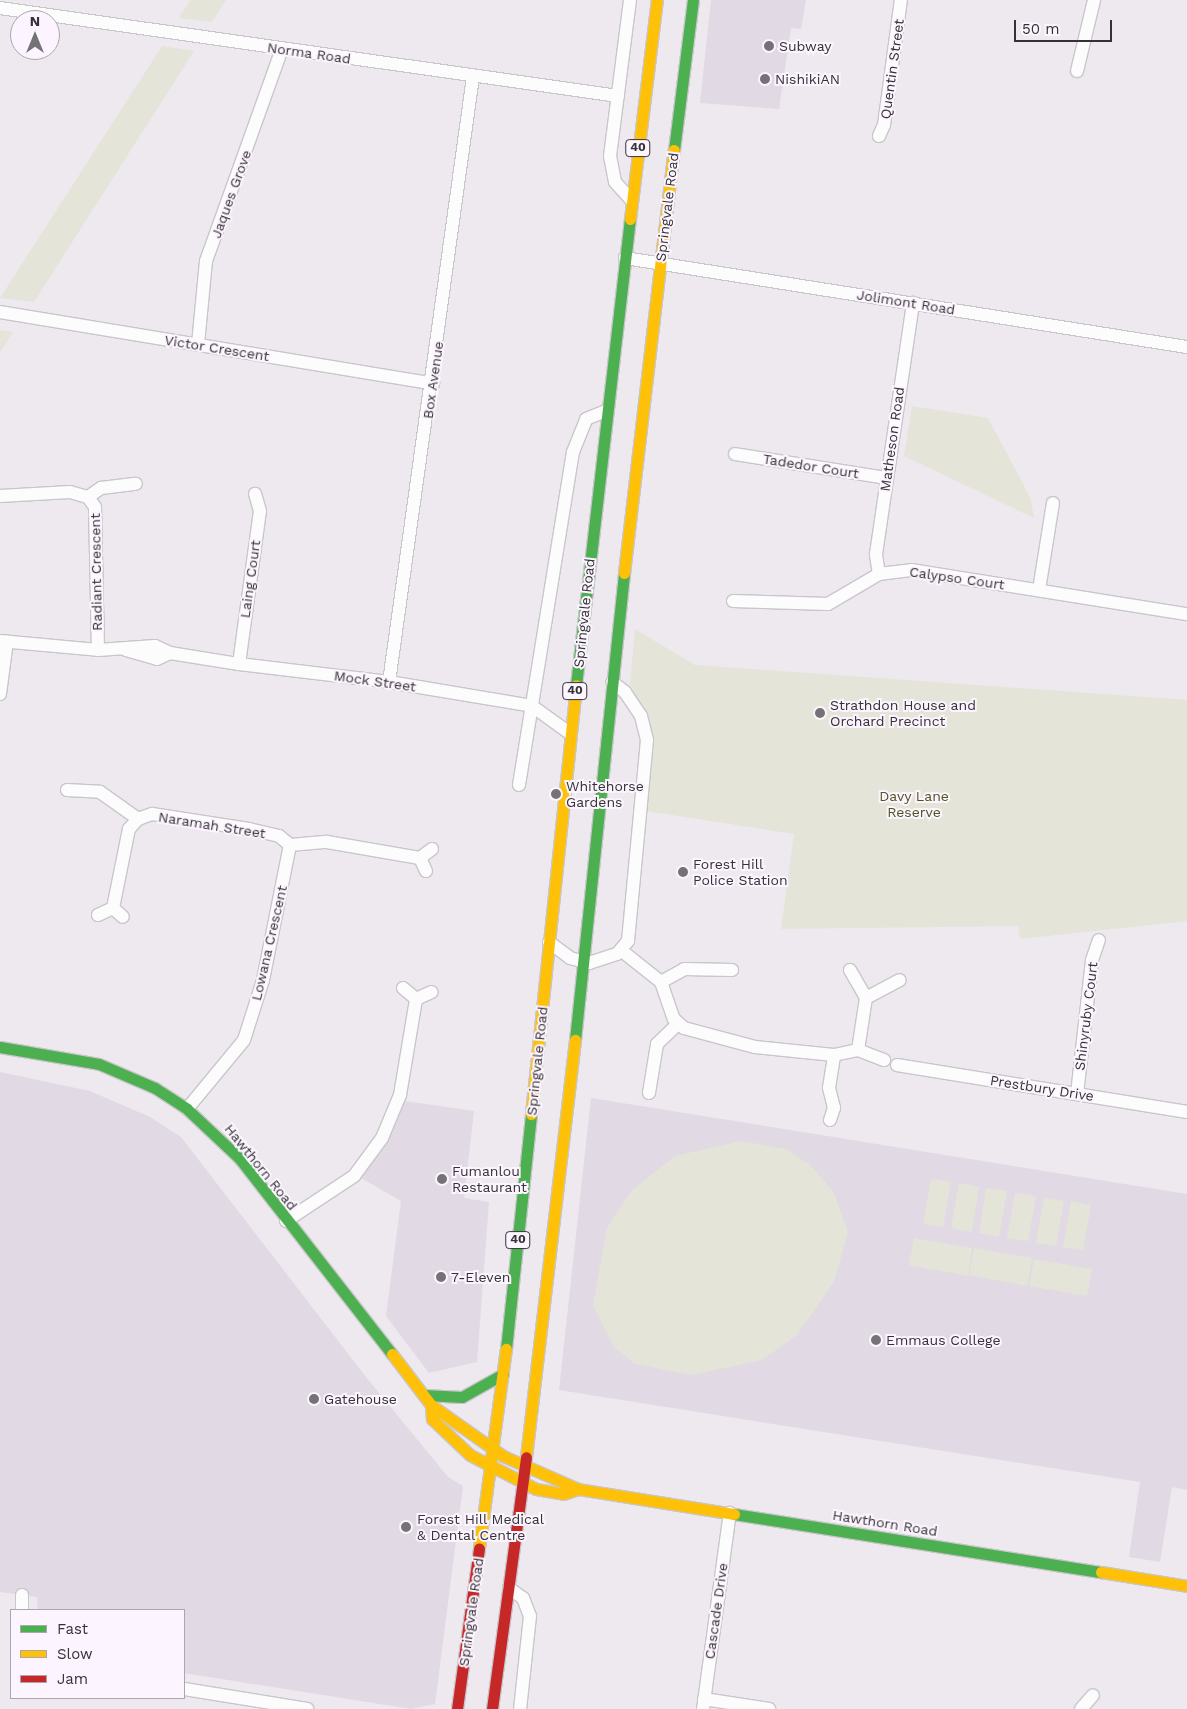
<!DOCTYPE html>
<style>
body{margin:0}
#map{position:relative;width:1187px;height:1709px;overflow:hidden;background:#ede9ef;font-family:"Work Sans",sans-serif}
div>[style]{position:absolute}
.built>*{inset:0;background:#e1d9e4}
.green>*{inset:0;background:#e4e4d9}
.roads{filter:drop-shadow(1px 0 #c9c6cb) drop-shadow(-1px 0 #c9c6cb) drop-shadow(0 1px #c9c6cb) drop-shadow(0 -1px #c9c6cb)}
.street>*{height:12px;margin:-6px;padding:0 6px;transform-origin:6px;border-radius:6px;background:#fcfcfd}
.fast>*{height:11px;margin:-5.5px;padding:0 5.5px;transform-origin:5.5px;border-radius:5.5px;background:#4caf50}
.slow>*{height:11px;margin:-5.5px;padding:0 5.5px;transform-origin:5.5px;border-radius:5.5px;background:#ffc107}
.jam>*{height:11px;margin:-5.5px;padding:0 5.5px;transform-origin:5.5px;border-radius:5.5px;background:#c62828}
.dots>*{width:14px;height:14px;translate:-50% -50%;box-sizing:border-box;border:2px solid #fcf4fe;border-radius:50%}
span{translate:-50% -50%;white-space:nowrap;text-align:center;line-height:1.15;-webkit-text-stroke:4px #fcf4fe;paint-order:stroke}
.shield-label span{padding:1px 4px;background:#fcf4fe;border:1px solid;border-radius:4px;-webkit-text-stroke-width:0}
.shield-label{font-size:12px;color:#353236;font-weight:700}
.poi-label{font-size:14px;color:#353236}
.left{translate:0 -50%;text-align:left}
.street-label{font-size:14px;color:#353236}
.park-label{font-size:14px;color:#50531d}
.legend{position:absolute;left:10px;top:1609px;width:175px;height:90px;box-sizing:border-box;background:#fcf4fe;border:1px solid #aca6ae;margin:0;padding:6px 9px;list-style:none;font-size:15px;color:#353236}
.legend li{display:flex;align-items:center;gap:10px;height:25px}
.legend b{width:25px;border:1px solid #aca6ae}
.north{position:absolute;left:10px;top:10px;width:50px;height:50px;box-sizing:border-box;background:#fcf4fe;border:1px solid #aca6ae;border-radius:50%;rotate:0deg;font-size:14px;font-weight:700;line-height:20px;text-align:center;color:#353236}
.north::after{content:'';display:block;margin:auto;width:18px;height:22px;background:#757277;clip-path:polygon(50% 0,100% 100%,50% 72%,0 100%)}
.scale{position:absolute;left:1014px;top:20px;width:98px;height:22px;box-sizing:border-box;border:2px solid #353236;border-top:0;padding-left:6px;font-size:15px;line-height:18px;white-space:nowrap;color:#353236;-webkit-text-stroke:4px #fcf4fe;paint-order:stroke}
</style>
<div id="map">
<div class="built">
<i style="clip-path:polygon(711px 0,806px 0,801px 29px,791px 28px,779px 109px,700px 103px)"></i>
<i style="clip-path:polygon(0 1072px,90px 1091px,150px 1117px,181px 1137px,366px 1377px,448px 1477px,463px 1486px,435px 1704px,411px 1709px,184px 1673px,184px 1610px,38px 1610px,37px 1597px,0 1592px)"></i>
<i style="clip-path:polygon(591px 1098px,1187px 1194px,1187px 1490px,1172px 1487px,1160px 1562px,1129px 1557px,1140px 1482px,559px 1390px)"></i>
<i style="clip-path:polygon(405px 1101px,474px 1111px,464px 1198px,489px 1202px,477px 1362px,429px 1373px,386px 1316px,401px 1201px,361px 1178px,386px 1143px)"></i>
</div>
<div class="green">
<i style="clip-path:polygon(190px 0,226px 0,212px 22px,179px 18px)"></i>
<i style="clip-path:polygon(162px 46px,194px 51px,34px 302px,0 298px)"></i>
<i style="clip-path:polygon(0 330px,13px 332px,0 352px)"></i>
<i style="clip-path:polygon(912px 406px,988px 418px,1030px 497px,1034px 518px,904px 456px)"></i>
<i style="clip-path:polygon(635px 629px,695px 665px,1187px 700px,1187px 921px,1020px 939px,1018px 926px,781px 929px,794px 834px,646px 811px,648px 722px,630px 684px)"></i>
<i style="clip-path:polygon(741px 1141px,786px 1149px,810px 1165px,833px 1191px,848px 1232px,834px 1282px,797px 1335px,762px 1360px,692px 1375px,635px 1364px,613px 1346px,593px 1305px,607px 1228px,631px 1191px,675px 1156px)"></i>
<i style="clip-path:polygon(931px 1179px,951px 1182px,943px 1227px,923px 1224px)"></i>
<i style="clip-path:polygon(959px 1183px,979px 1187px,972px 1232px,951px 1228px)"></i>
<i style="clip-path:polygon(986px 1188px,1007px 1191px,999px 1237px,979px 1233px)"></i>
<i style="clip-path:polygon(1015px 1193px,1036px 1196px,1028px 1241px,1007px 1238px)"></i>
<i style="clip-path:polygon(1044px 1198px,1064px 1201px,1056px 1246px,1036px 1243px)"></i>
<i style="clip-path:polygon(1071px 1201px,1091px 1205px,1083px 1250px,1063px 1247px)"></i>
<i style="clip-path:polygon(914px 1238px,972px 1248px,968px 1276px,909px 1265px)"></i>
<i style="clip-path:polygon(974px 1248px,1032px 1258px,1027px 1286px,969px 1275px)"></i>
<i style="clip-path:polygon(1034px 1259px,1092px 1269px,1087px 1296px,1029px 1286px)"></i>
</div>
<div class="roads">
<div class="street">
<i style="left:630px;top:0;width:157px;rotate:97.3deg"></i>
<i style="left:610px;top:156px;width:26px;rotate:79deg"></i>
<i style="left:615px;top:182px;width:25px;rotate:48deg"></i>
<i style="left:0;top:8px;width:624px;rotate:8.1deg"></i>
<i style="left:1077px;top:71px;width:73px;rotate:-76.5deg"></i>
<i style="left:879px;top:136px;width:12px;rotate:-66deg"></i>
<i style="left:884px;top:125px;width:126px;rotate:-82.3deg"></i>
<i style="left:625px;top:258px;width:569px;rotate:9deg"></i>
<i style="left:0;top:312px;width:439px;rotate:9.4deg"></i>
<i style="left:198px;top:344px;width:83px;rotate:-84.5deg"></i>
<i style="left:206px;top:261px;width:225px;rotate:-70.3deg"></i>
<i style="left:735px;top:454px;width:153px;rotate:9deg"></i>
<i style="left:0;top:496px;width:70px;rotate:-3.3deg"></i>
<i style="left:70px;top:492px;width:19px;rotate:16deg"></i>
<i style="left:88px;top:497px;width:12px;rotate:55deg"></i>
<i style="left:95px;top:507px;width:143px;rotate:88.8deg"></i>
<i style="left:88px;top:497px;width:16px;rotate:-35deg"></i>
<i style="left:101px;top:488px;width:35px;rotate:-7deg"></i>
<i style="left:879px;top:574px;width:20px;rotate:-99deg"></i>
<i style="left:876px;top:554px;width:254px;rotate:-81.6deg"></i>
<i style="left:1039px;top:590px;width:88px;rotate:-80.9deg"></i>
<i style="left:733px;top:601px;width:95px;rotate:1.8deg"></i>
<i style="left:828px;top:604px;width:59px;rotate:-30.5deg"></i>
<i style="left:879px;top:574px;width:32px;rotate:-7deg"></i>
<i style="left:911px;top:570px;width:279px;rotate:9.1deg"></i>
<i style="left:0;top:641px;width:98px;rotate:5.2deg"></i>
<i style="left:98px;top:650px;width:57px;rotate:-4deg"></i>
<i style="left:155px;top:646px;width:17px;rotate:25deg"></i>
<i style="left:170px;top:653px;width:70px;rotate:9.1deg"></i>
<i style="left:239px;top:664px;width:151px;rotate:6.8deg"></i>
<i style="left:389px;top:682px;width:145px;rotate:9.5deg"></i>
<i style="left:532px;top:706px;width:48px;rotate:35.7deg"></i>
<i style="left:126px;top:650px;width:32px;rotate:16deg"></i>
<i style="left:157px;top:659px;width:14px;rotate:-25deg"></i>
<i style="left:239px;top:664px;width:154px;rotate:-82.2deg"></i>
<i style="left:260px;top:511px;width:18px;rotate:-106deg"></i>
<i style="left:389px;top:682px;width:611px;rotate:-82.1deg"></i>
<i style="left:0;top:694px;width:53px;rotate:-82.5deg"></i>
<i style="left:519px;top:785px;width:337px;rotate:-80.8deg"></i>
<i style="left:573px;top:452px;width:35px;rotate:-68deg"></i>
<i style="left:586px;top:419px;width:22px;rotate:-22deg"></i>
<i style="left:67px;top:790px;width:33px;rotate:3deg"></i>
<i style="left:100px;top:792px;width:47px;rotate:35.4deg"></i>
<i style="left:138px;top:819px;width:15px;rotate:-20deg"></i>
<i style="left:152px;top:814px;width:98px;rotate:8.8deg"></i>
<i style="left:249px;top:829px;width:31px;rotate:13deg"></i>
<i style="left:279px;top:836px;width:14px;rotate:39deg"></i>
<i style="left:290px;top:845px;width:37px;rotate:-5deg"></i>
<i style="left:327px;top:842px;width:94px;rotate:9.8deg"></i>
<i style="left:426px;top:871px;width:14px;rotate:-115deg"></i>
<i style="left:420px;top:858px;width:15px;rotate:-37deg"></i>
<i style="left:113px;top:908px;width:81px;rotate:-78.6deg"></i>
<i style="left:129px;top:829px;width:13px;rotate:-48deg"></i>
<i style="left:98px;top:915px;width:17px;rotate:-25deg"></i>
<i style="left:113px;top:908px;width:13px;rotate:42deg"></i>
<i style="left:549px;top:942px;width:26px;rotate:37deg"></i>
<i style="left:570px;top:958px;width:20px;rotate:15deg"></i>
<i style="left:589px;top:963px;width:29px;rotate:-18deg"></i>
<i style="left:617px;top:954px;width:17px;rotate:-50deg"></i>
<i style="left:628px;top:941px;width:202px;rotate:-84.6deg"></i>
<i style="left:647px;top:740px;width:25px;rotate:-104deg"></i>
<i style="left:641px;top:716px;width:29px;rotate:-124deg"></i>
<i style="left:625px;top:692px;width:16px;rotate:-142deg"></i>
<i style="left:622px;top:951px;width:50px;rotate:38.5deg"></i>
<i style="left:661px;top:982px;width:39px;rotate:71deg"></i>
<i style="left:674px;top:1019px;width:13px;rotate:42deg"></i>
<i style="left:684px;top:1028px;width:73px;rotate:15deg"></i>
<i style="left:755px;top:1047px;width:79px;rotate:5.8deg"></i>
<i style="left:834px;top:1055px;width:25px;rotate:-12deg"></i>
<i style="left:858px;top:1050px;width:28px;rotate:21deg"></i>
<i style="left:850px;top:970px;width:32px;rotate:60deg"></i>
<i style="left:661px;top:982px;width:26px;rotate:-29deg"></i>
<i style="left:684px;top:969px;width:48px;rotate:1.2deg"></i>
<i style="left:403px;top:988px;width:17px;rotate:40deg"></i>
<i style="left:416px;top:999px;width:17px;rotate:-24deg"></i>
<i style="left:858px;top:1050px;width:53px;rotate:-81.3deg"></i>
<i style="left:866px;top:998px;width:38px;rotate:-28deg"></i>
<i style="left:897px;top:1065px;width:294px;rotate:9.2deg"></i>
<i style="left:649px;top:1093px;width:50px;rotate:-80.7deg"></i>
<i style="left:657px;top:1044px;width:29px;rotate:-44deg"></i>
<i style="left:1077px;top:1094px;width:135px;rotate:-83.6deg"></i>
<i style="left:1092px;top:960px;width:21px;rotate:-71deg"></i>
<i style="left:187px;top:1109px;width:89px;rotate:-50.4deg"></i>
<i style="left:244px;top:1040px;width:63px;rotate:-72.4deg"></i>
<i style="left:263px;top:980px;width:138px;rotate:-78.7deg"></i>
<i style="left:830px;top:1120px;width:13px;rotate:-72deg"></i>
<i style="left:834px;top:1108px;width:21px;rotate:-104deg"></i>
<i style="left:829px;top:1088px;width:33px;rotate:-81deg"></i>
<i style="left:286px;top:1221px;width:82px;rotate:-33.5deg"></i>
<i style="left:354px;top:1176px;width:47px;rotate:-53.6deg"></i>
<i style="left:382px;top:1138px;width:47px;rotate:-67.3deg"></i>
<i style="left:400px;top:1095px;width:97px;rotate:-80.5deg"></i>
<i style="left:509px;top:1588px;width:17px;rotate:36deg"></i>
<i style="left:523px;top:1598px;width:19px;rotate:69deg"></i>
<i style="left:530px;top:1616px;width:94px;rotate:96.1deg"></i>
<i style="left:22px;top:1610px;width:15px;rotate:-90deg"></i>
<i style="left:184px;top:1689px;width:125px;rotate:9.2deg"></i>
<i style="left:704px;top:1699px;width:66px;rotate:8.7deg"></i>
<i style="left:703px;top:1709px;width:198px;rotate:-82.2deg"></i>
<i style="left:1081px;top:1709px;width:18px;rotate:-49deg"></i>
</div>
<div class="fast">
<i style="left:674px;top:150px;width:151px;rotate:-82.8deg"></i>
<i style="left:576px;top:685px;width:469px;rotate:-83.4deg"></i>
<i style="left:575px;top:1040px;width:470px;rotate:-84deg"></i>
<i style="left:0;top:1047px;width:100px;rotate:9.7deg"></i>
<i style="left:99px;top:1064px;width:61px;rotate:23.2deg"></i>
<i style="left:155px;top:1088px;width:38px;rotate:33deg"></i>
<i style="left:187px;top:1109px;width:73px;rotate:43.3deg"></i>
<i style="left:240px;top:1159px;width:247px;rotate:52.1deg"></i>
<i style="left:506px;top:1349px;width:236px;rotate:-83.9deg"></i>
<i style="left:424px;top:1395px;width:38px;rotate:3deg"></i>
<i style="left:462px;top:1397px;width:47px;rotate:-29.3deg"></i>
<i style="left:734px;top:1514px;width:372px;rotate:9deg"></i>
</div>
<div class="slow">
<i style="left:630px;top:219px;width:221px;rotate:-83deg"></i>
<i style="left:624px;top:573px;width:426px;rotate:-83.3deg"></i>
<i style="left:531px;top:1114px;width:431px;rotate:-84deg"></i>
<i style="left:392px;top:1354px;width:64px;rotate:52.6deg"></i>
<i style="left:431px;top:1405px;width:88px;rotate:35.3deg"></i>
<i style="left:503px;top:1456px;width:82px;rotate:23.7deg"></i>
<i style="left:431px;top:1405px;width:14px;rotate:86deg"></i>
<i style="left:432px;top:1419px;width:52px;rotate:43.5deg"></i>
<i style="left:470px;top:1455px;width:74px;rotate:27.3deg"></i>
<i style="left:536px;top:1489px;width:27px;rotate:10deg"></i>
<i style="left:563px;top:1494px;width:16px;rotate:-18deg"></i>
<i style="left:578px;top:1489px;width:158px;rotate:9.1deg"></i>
<i style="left:526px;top:1457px;width:420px;rotate:-83.3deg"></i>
<i style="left:479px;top:1548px;width:201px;rotate:-82.3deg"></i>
<i style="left:1101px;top:1572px;width:87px;rotate:9.2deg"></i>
</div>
<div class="jam">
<i style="left:457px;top:1709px;width:162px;rotate:-82.2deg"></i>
<i style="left:492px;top:1709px;width:254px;rotate:-82.3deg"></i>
</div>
</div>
<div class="dots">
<i style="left:769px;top:46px;background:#757277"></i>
<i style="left:765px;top:79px;background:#757277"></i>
<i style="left:820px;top:713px;background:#757277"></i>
<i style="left:556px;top:794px;background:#757277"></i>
<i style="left:683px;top:872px;background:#757277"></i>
<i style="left:442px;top:1179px;background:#757277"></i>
<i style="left:441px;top:1277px;background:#757277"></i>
<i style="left:876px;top:1340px;background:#757277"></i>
<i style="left:314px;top:1399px;background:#757277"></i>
<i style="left:406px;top:1527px;background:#757277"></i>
</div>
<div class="shield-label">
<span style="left:638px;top:148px">40</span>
<span style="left:575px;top:691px">40</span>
<span style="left:518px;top:1240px">40</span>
</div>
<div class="poi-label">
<span class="left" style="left:779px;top:46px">Subway</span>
<span class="left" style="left:775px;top:79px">NishikiAN</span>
<span class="left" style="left:830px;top:713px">Strathdon House and<br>Orchard Precinct</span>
<span class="left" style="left:566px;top:794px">Whitehorse<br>Gardens</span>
<span class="left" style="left:693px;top:872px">Forest Hill<br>Police Station</span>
<span class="left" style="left:452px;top:1179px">Fumanlou<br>Restaurant</span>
<span class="left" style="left:451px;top:1277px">7-Eleven</span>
<span class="left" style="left:886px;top:1340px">Emmaus College</span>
<span class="left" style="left:324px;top:1399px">Gatehouse</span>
<span class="left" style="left:417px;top:1527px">Forest Hill Medical<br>&amp; Dental Centre</span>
</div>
<div class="street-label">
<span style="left:309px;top:53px;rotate:8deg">Norma Road</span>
<span style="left:892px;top:69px;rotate:-82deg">Quentin Street</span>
<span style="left:231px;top:194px;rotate:-70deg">Jaques Grove</span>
<span style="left:667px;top:207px;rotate:-83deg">Springvale Road</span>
<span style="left:906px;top:302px;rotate:9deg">Jolimont Road</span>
<span style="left:217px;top:348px;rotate:9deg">Victor Crescent</span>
<span style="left:433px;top:380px;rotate:-82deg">Box Avenue</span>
<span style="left:892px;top:439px;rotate:-82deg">Matheson Road</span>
<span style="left:811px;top:466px;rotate:9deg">Tadedor Court</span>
<span style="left:96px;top:572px;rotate:-91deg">Radiant Crescent</span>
<span style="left:957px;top:578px;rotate:8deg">Calypso Court</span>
<span style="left:250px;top:579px;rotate:-82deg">Laing Court</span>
<span style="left:584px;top:613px;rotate:-84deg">Springvale Road</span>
<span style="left:375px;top:681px;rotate:8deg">Mock Street</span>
<span style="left:212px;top:825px;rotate:9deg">Naramah Street</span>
<span style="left:269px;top:943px;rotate:-77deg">Lowana Crescent</span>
<span style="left:1086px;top:1016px;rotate:-83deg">Shinyruby Court</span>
<span style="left:537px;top:1061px;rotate:-84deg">Springvale Road</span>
<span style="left:1042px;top:1088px;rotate:9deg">Prestbury Drive</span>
<span style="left:261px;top:1167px;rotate:51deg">Hawthorn Road</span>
<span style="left:885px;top:1523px;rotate:9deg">Hawthorn Road</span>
<span style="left:716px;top:1611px;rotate:-82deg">Cascade Drive</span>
<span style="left:471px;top:1612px;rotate:-82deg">Springvale Road</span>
</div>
<div class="park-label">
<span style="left:914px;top:804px">Davy Lane<br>Reserve</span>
</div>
<ul class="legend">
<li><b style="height:6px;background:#4caf50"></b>Fast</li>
<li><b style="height:6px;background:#ffc107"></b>Slow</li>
<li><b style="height:6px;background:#c62828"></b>Jam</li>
</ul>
<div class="north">N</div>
<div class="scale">50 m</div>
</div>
